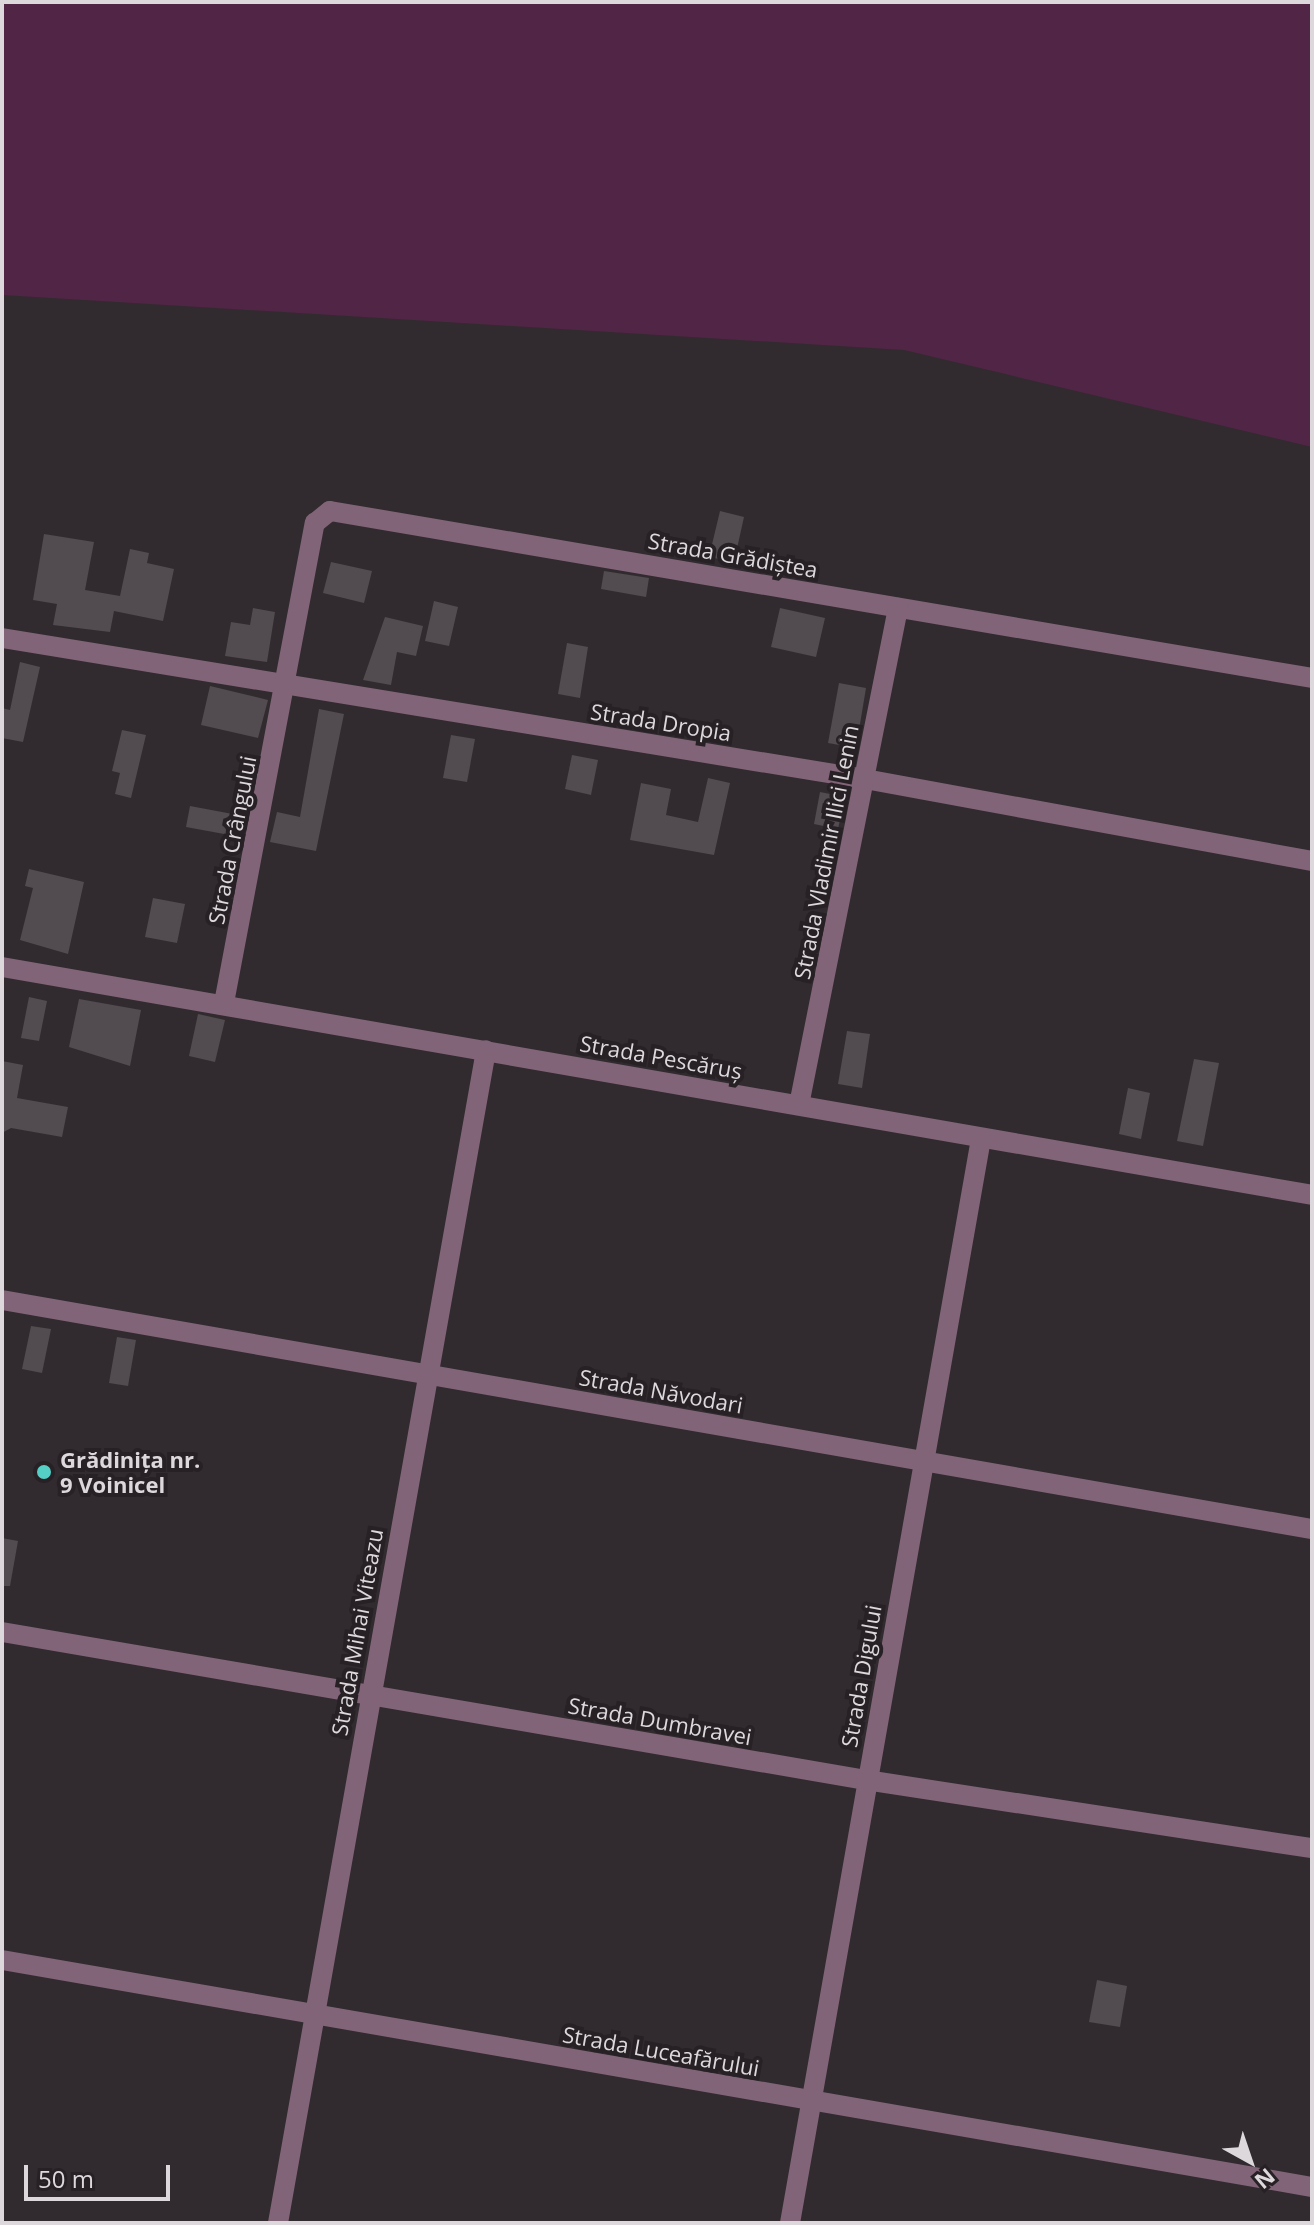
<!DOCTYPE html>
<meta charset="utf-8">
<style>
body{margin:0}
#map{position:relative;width:1314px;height:2225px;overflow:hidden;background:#312b2f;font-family:"Open Sans",sans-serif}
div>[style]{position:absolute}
.green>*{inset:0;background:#512545}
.building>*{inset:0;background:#524b4f}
.minor>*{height:20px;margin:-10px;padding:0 10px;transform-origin:10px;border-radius:10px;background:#826478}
.dots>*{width:22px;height:22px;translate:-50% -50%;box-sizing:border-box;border:4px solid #272125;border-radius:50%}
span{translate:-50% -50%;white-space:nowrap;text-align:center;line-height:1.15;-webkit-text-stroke:8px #272125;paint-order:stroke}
.street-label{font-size:22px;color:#dcd8db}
.poi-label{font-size:22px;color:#dcd8db;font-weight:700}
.left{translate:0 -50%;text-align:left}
.frame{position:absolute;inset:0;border:4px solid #dcd8db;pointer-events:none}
.north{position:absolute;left:1210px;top:2121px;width:80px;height:80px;-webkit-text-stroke:6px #272125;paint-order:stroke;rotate:140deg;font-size:22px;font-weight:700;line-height:32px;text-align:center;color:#dcd8db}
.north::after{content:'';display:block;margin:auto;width:28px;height:36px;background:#dcd8db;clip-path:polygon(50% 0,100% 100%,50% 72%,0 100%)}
.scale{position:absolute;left:24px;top:2165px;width:146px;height:36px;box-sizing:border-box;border:4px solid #dcd8db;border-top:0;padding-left:10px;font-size:24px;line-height:28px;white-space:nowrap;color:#dcd8db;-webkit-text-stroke:6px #272125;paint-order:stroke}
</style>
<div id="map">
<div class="green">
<i style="clip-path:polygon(2px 2px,1312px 2px,1312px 447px,904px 350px,2px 295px)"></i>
</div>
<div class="building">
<i style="clip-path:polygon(720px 511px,744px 517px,734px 562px,709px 557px)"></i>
<i style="clip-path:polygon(44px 534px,94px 542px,85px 590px,120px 596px,130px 549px,149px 553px,147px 563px,174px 569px,163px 621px,114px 611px,110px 632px,53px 625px,57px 604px,33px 600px)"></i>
<i style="clip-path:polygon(331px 562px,372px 571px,364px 603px,323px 593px)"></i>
<i style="clip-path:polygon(604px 571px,649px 578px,646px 597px,601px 589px)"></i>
<i style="clip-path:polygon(434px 601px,458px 607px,449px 646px,425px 641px)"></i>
<i style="clip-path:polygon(253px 608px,275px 612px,267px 662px,225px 656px,231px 622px,250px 625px)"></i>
<i style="clip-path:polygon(780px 608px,825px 618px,816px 657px,771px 647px)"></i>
<i style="clip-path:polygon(385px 617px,423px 626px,416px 656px,397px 652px,391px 685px,363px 680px)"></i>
<i style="clip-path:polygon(567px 643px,588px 647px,580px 698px,558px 694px)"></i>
<i style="clip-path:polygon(20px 662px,40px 667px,23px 742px,2px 738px,2px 708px,10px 710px)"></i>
<i style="clip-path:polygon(839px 683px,866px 688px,856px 748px,828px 743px)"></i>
<i style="clip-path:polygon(210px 686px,268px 700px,258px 738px,201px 725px)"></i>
<i style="clip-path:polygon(319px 709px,344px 714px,316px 851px,270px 842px,277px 812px,300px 817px)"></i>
<i style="clip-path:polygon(122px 730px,146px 735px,131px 798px,115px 794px,120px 773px,112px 771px)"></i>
<i style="clip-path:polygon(451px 735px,475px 739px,467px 782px,443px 778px)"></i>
<i style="clip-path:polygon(572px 755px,598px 760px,591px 795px,565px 789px)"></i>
<i style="clip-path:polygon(708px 778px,730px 783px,714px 855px,630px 840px,641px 783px,671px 789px,666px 815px,698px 822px)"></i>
<i style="clip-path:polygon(820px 792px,845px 797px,838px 829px,814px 824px)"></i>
<i style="clip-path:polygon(190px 806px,238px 815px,235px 836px,186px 827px)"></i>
<i style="clip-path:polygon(29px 869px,84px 882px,68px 954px,20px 940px,33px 888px,25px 886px)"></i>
<i style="clip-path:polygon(153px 898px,185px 904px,177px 943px,145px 937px)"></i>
<i style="clip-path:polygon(29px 997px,47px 1001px,39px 1041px,21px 1038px)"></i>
<i style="clip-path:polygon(79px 999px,141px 1010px,130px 1066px,69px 1047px)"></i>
<i style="clip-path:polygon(198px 1014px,225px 1020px,215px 1062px,189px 1056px)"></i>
<i style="clip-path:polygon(847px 1031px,870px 1034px,862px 1088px,838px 1084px)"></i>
<i style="clip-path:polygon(1194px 1059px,1219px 1063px,1203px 1146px,1177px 1141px)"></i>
<i style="clip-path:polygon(2px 1061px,23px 1065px,17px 1098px,68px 1107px,62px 1137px,11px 1128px,2px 1133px)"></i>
<i style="clip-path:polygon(1128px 1088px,1150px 1093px,1141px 1139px,1119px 1134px)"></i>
<i style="clip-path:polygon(31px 1326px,51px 1329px,42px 1373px,22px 1369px)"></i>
<i style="clip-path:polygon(117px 1337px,136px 1340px,128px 1386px,109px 1383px)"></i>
<i style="clip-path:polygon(2px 1538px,18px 1541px,10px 1586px,2px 1586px)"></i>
<i style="clip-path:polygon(1097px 1980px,1127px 1986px,1120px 2027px,1089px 2022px)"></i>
</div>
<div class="minor">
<i style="left:2px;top:638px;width:874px;rotate:9.28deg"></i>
<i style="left:865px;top:779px;width:454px;rotate:10.4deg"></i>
<i style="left:2px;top:967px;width:1330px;rotate:9.87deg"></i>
<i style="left:224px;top:1003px;width:489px;rotate:-79.3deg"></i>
<i style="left:315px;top:523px;width:19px;rotate:-39deg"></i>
<i style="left:330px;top:511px;width:996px;rotate:9.65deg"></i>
<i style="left:799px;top:1105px;width:507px;rotate:-78.73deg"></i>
<i style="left:2px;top:1300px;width:1330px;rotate:9.92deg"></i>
<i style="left:2px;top:1632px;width:877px;rotate:9.72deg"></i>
<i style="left:866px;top:1780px;width:451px;rotate:8.7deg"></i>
<i style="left:2px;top:1960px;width:1330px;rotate:9.83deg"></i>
<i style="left:278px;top:2223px;width:1191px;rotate:-79.94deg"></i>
<i style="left:790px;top:2223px;width:1101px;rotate:-80.01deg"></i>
</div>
<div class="dots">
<i style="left:44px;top:1472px;background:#55cec5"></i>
</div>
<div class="street-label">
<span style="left:733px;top:555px;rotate:10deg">Strada Grădiștea</span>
<span style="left:661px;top:722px;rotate:9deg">Strada Dropia</span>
<span style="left:232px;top:840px;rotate:-79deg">Strada Crângului</span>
<span style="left:826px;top:852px;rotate:-79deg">Strada Vladimir Ilici Lenin</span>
<span style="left:661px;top:1057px;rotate:10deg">Strada Pescăruș</span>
<span style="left:661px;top:1391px;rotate:10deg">Strada Năvodari</span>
<span style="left:357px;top:1632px;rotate:-80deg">Strada Mihai Viteazu</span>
<span style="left:861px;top:1676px;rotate:-80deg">Strada Digului</span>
<span style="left:660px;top:1721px;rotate:10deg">Strada Dumbravei</span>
<span style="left:661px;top:2051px;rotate:10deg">Strada Luceafărului</span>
</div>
<div class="poi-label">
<span class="left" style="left:60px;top:1472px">Grădinița nr.<br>9 Voinicel</span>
</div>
<div class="frame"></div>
<div class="north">N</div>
<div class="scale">50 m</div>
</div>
